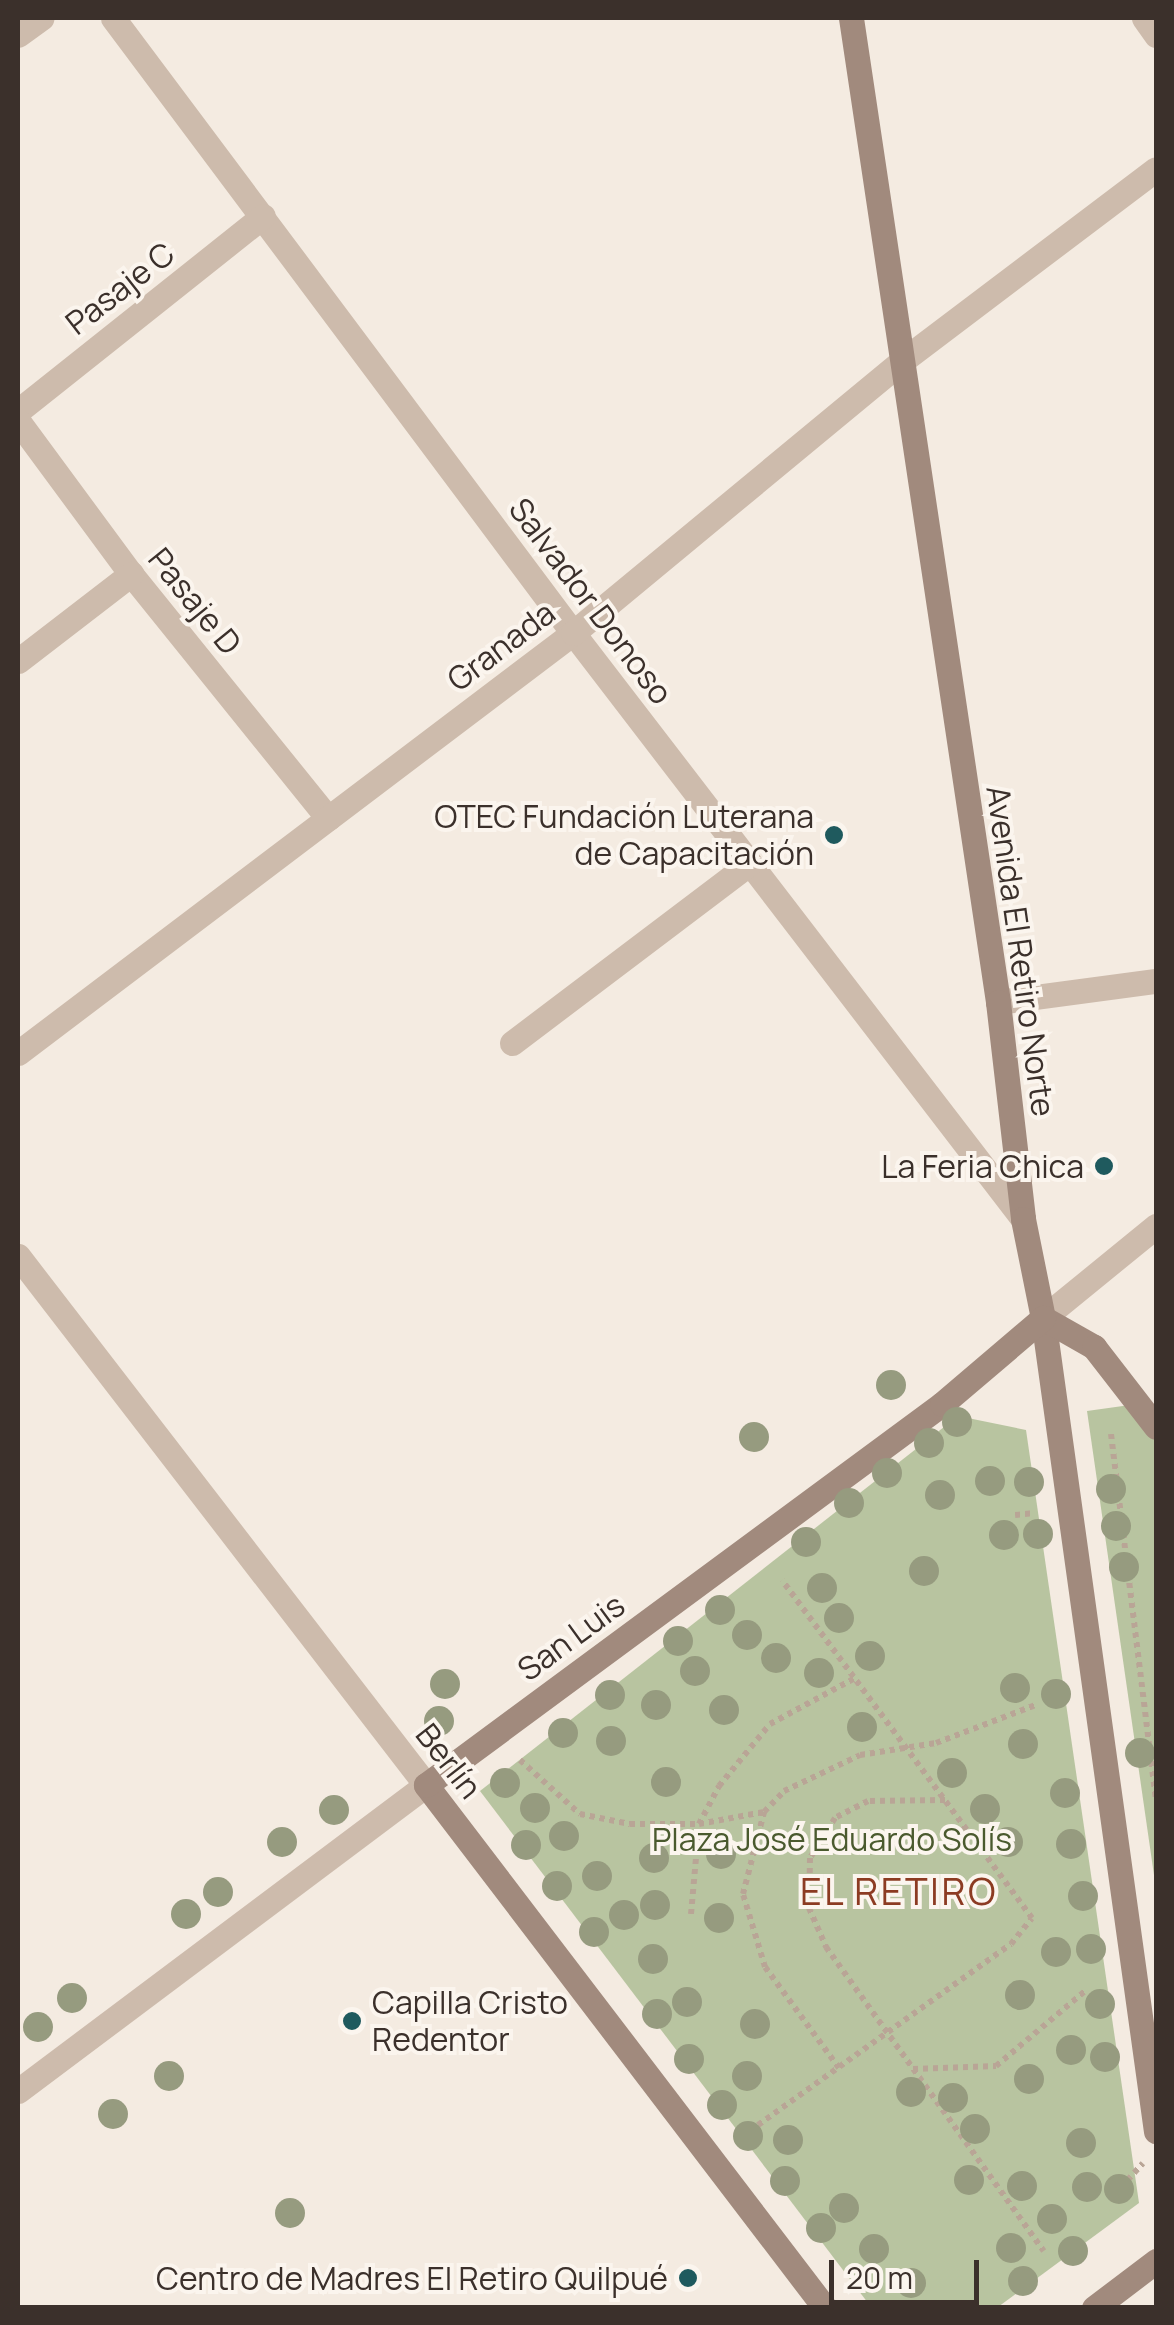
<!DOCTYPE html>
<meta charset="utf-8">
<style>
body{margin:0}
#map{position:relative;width:1174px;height:2325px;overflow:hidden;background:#f4ebe1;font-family:Manrope,sans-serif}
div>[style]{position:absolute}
.green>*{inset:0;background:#b8c4a0}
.path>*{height:6px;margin-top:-3px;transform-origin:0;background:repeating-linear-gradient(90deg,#b9a596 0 5px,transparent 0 10px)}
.lane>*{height:25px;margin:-12.5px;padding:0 12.5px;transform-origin:12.5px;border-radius:12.5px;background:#cdbbac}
.street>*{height:25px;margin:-12.5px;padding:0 12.5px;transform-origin:12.5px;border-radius:12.5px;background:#cdbbac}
.secondary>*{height:25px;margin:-12.5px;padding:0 12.5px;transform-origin:12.5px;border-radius:12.5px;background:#a18a7d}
.trees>*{width:30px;height:30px;margin:-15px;border-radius:50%;background:#969b7f}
.dots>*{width:28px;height:28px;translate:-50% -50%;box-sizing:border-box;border:5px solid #fbf5ee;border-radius:50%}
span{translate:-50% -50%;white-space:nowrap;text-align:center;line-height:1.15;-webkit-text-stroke:8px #fbf5ee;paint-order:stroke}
.street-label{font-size:32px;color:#3b302b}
.poi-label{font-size:32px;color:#3b302b}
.right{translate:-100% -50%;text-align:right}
.left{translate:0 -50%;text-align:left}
.park-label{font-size:32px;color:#4a5a2e}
.quarter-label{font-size:38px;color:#8c3b22;letter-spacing:2.5px}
.frame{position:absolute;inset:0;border:20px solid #3b302b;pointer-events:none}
.scale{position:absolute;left:829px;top:2260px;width:150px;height:45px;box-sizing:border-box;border:5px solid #3b302b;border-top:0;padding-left:12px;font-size:30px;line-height:35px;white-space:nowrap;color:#3b302b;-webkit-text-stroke:8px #fbf5ee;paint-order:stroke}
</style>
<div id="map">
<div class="green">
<i style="clip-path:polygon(1130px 1405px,1156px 1441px,1156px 1889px,1087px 1411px)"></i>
<i style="clip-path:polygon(958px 1416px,1026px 1430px,1139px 2203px,998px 2307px,871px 2307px,480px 1791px)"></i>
</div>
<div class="path">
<i style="left:1111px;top:1434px;width:368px;rotate:83deg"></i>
<i style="left:1015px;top:1515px;width:19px;rotate:-6deg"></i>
<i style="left:520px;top:1760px;width:81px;rotate:42deg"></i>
<i style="left:580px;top:1814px;width:51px;rotate:11.3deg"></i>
<i style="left:630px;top:1824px;width:69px"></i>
<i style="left:699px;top:1824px;width:66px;rotate:-10.5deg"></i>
<i style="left:945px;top:1800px;width:77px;rotate:179.3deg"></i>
<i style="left:868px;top:1801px;width:37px;rotate:153deg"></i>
<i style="left:835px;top:1818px;width:47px;rotate:122deg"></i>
<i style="left:810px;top:1858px;width:50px;rotate:91.1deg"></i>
<i style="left:809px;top:1908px;width:43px;rotate:66.4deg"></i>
<i style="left:826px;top:1947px;width:374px;rotate:54.4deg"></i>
<i style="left:521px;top:1849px;width:15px;rotate:-37deg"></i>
<i style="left:691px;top:1914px;width:90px;rotate:-84.9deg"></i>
<i style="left:699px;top:1824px;width:43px;rotate:-62.2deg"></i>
<i style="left:719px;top:1786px;width:80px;rotate:-50.6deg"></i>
<i style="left:770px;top:1724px;width:97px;rotate:-28.4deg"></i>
<i style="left:839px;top:2068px;width:125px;rotate:-126.2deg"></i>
<i style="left:765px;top:1967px;width:76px;rotate:-106.8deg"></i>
<i style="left:743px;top:1894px;width:85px;rotate:-75.6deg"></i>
<i style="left:764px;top:1812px;width:29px;rotate:-46deg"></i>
<i style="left:784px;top:1791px;width:84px;rotate:-25.3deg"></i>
<i style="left:860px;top:1755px;width:77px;rotate:-9deg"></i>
<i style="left:936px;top:1743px;width:109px;rotate:-20.9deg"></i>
<i style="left:913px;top:2069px;width:83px;rotate:-2.1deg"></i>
<i style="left:996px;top:2066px;width:116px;rotate:-40.1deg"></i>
<i style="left:758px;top:2125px;width:311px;rotate:-35.6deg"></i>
<i style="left:1011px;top:1944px;width:33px;rotate:-51deg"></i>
<i style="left:1032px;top:1918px;width:420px;rotate:-126.5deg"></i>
<i style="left:1114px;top:2195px;width:43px;rotate:-47.8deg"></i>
</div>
<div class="lane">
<i style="left:998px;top:1002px;width:159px;rotate:-7.6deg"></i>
</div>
<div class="street">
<i style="left:113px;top:18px;width:768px;rotate:53.2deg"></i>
<i style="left:573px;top:633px;width:739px;rotate:52.48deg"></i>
<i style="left:1144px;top:18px;width:21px;rotate:55deg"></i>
<i style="left:18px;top:35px;width:29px;rotate:-36deg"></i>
<i style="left:18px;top:411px;width:313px;rotate:-38.5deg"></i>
<i style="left:18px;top:421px;width:190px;rotate:53.6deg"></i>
<i style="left:131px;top:574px;width:314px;rotate:51.1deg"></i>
<i style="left:18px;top:661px;width:143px;rotate:-37.6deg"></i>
<i style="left:512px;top:1043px;width:298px;rotate:-37.1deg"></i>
<i style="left:18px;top:1053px;width:696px;rotate:-37.12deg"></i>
<i style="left:573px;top:633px;width:427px;rotate:-39.6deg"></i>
<i style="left:902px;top:361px;width:318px;rotate:-37.1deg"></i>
<i style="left:18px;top:1256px;width:668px;rotate:52.36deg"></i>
<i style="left:426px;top:1785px;width:510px;rotate:143.13deg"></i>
<i style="left:1043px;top:1318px;width:146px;rotate:-39.2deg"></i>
</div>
<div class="secondary">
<i style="left:851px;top:18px;width:995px;rotate:81.5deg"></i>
<i style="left:998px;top:1002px;width:218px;rotate:83.4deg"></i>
<i style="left:1023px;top:1219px;width:101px;rotate:78.6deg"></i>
<i style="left:1043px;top:1318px;width:821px;rotate:82.09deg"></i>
<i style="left:1043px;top:1318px;width:59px;rotate:29.6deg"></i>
<i style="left:1094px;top:1347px;width:101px;rotate:52.2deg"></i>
<i style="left:825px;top:2308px;width:658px;rotate:-127.34deg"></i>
<i style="left:426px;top:1785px;width:641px;rotate:-36.44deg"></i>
<i style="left:942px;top:1404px;width:133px;rotate:-40.4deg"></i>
<i style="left:1094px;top:2308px;width:78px;rotate:-37.2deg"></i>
</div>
<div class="trees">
<i style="left:891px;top:1385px"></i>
<i style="left:957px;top:1422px"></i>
<i style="left:754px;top:1437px"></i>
<i style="left:929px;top:1443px"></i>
<i style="left:887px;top:1473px"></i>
<i style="left:990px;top:1481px"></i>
<i style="left:1029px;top:1482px"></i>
<i style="left:1111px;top:1489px"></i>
<i style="left:940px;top:1495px"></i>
<i style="left:849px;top:1503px"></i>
<i style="left:1116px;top:1526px"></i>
<i style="left:1038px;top:1534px"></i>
<i style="left:1004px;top:1535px"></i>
<i style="left:806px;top:1542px"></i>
<i style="left:1124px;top:1567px"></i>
<i style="left:924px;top:1571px"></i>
<i style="left:822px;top:1588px"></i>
<i style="left:720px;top:1610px"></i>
<i style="left:839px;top:1618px"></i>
<i style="left:747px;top:1635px"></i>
<i style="left:678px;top:1641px"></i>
<i style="left:870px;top:1656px"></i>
<i style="left:776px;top:1658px"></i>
<i style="left:695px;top:1671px"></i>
<i style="left:819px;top:1673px"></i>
<i style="left:445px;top:1684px"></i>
<i style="left:1015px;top:1688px"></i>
<i style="left:1056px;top:1694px"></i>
<i style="left:610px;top:1695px"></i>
<i style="left:656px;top:1705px"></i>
<i style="left:724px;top:1710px"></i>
<i style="left:439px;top:1721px"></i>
<i style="left:862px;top:1727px"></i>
<i style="left:563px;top:1733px"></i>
<i style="left:611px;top:1741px"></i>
<i style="left:1023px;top:1744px"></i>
<i style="left:1140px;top:1753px"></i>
<i style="left:952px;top:1773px"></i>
<i style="left:666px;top:1782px"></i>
<i style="left:505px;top:1783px"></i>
<i style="left:1065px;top:1793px"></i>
<i style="left:535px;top:1808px"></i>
<i style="left:985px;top:1809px"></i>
<i style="left:334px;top:1810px"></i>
<i style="left:564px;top:1836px"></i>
<i style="left:282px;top:1842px"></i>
<i style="left:1008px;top:1842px"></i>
<i style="left:1071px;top:1844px"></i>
<i style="left:526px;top:1845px"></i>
<i style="left:721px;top:1854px"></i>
<i style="left:654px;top:1858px"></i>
<i style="left:597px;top:1876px"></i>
<i style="left:557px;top:1886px"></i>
<i style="left:218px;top:1892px"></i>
<i style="left:1083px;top:1896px"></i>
<i style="left:655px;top:1905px"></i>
<i style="left:186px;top:1914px"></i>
<i style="left:624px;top:1915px"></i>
<i style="left:719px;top:1918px"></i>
<i style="left:594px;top:1932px"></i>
<i style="left:1091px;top:1949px"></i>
<i style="left:1056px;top:1952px"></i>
<i style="left:653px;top:1959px"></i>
<i style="left:1020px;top:1995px"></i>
<i style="left:72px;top:1998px"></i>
<i style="left:687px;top:2002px"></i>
<i style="left:1100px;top:2004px"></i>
<i style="left:657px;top:2014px"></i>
<i style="left:755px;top:2024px"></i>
<i style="left:38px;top:2027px"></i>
<i style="left:1071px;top:2050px"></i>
<i style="left:1105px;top:2057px"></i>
<i style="left:689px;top:2059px"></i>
<i style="left:169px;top:2076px"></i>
<i style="left:747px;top:2076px"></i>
<i style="left:1029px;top:2079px"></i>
<i style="left:911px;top:2092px"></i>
<i style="left:953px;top:2098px"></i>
<i style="left:722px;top:2105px"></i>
<i style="left:113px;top:2114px"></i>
<i style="left:975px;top:2129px"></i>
<i style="left:748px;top:2136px"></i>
<i style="left:788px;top:2140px"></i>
<i style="left:1081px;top:2143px"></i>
<i style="left:969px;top:2180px"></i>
<i style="left:785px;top:2181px"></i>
<i style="left:1022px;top:2186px"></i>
<i style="left:1087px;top:2187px"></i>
<i style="left:1119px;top:2189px"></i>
<i style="left:844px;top:2208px"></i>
<i style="left:290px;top:2213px"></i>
<i style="left:1052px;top:2219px"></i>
<i style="left:821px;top:2228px"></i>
<i style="left:1011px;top:2248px"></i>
<i style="left:874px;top:2249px"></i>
<i style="left:1073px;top:2251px"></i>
<i style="left:1023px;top:2281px"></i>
<i style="left:911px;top:2283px"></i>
</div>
<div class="dots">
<i style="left:834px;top:835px;background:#1f5a5e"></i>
<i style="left:1104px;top:1166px;background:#1f5a5e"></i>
<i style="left:352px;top:2021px;background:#1f5a5e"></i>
<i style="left:688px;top:2278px;background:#1f5a5e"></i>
</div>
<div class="street-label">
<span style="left:120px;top:288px;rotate:-38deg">Pasaje C</span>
<span style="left:195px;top:601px;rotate:51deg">Pasaje D</span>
<span style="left:591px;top:601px;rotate:53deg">Salvador Donoso</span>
<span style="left:501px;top:646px;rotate:-37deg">Granada</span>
<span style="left:1021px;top:951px;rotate:82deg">Avenida El Retiro Norte</span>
<span style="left:571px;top:1637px;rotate:-36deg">San Luis</span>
<span style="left:449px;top:1761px;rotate:52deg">Berlín</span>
</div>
<div class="poi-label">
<span class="right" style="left:814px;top:835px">OTEC Fundación Luterana<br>de Capacitación</span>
<span class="right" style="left:1084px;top:1166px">La Feria Chica</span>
<span class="left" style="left:372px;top:2021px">Capilla Cristo<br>Redentor</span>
<span class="right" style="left:668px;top:2278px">Centro de Madres El Retiro Quilpué</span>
</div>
<div class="park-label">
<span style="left:832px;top:1839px">Plaza José Eduardo Solís</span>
</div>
<div class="quarter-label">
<span style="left:899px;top:1891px">EL RETIRO</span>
</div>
<div class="frame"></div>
<div class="scale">20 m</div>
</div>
